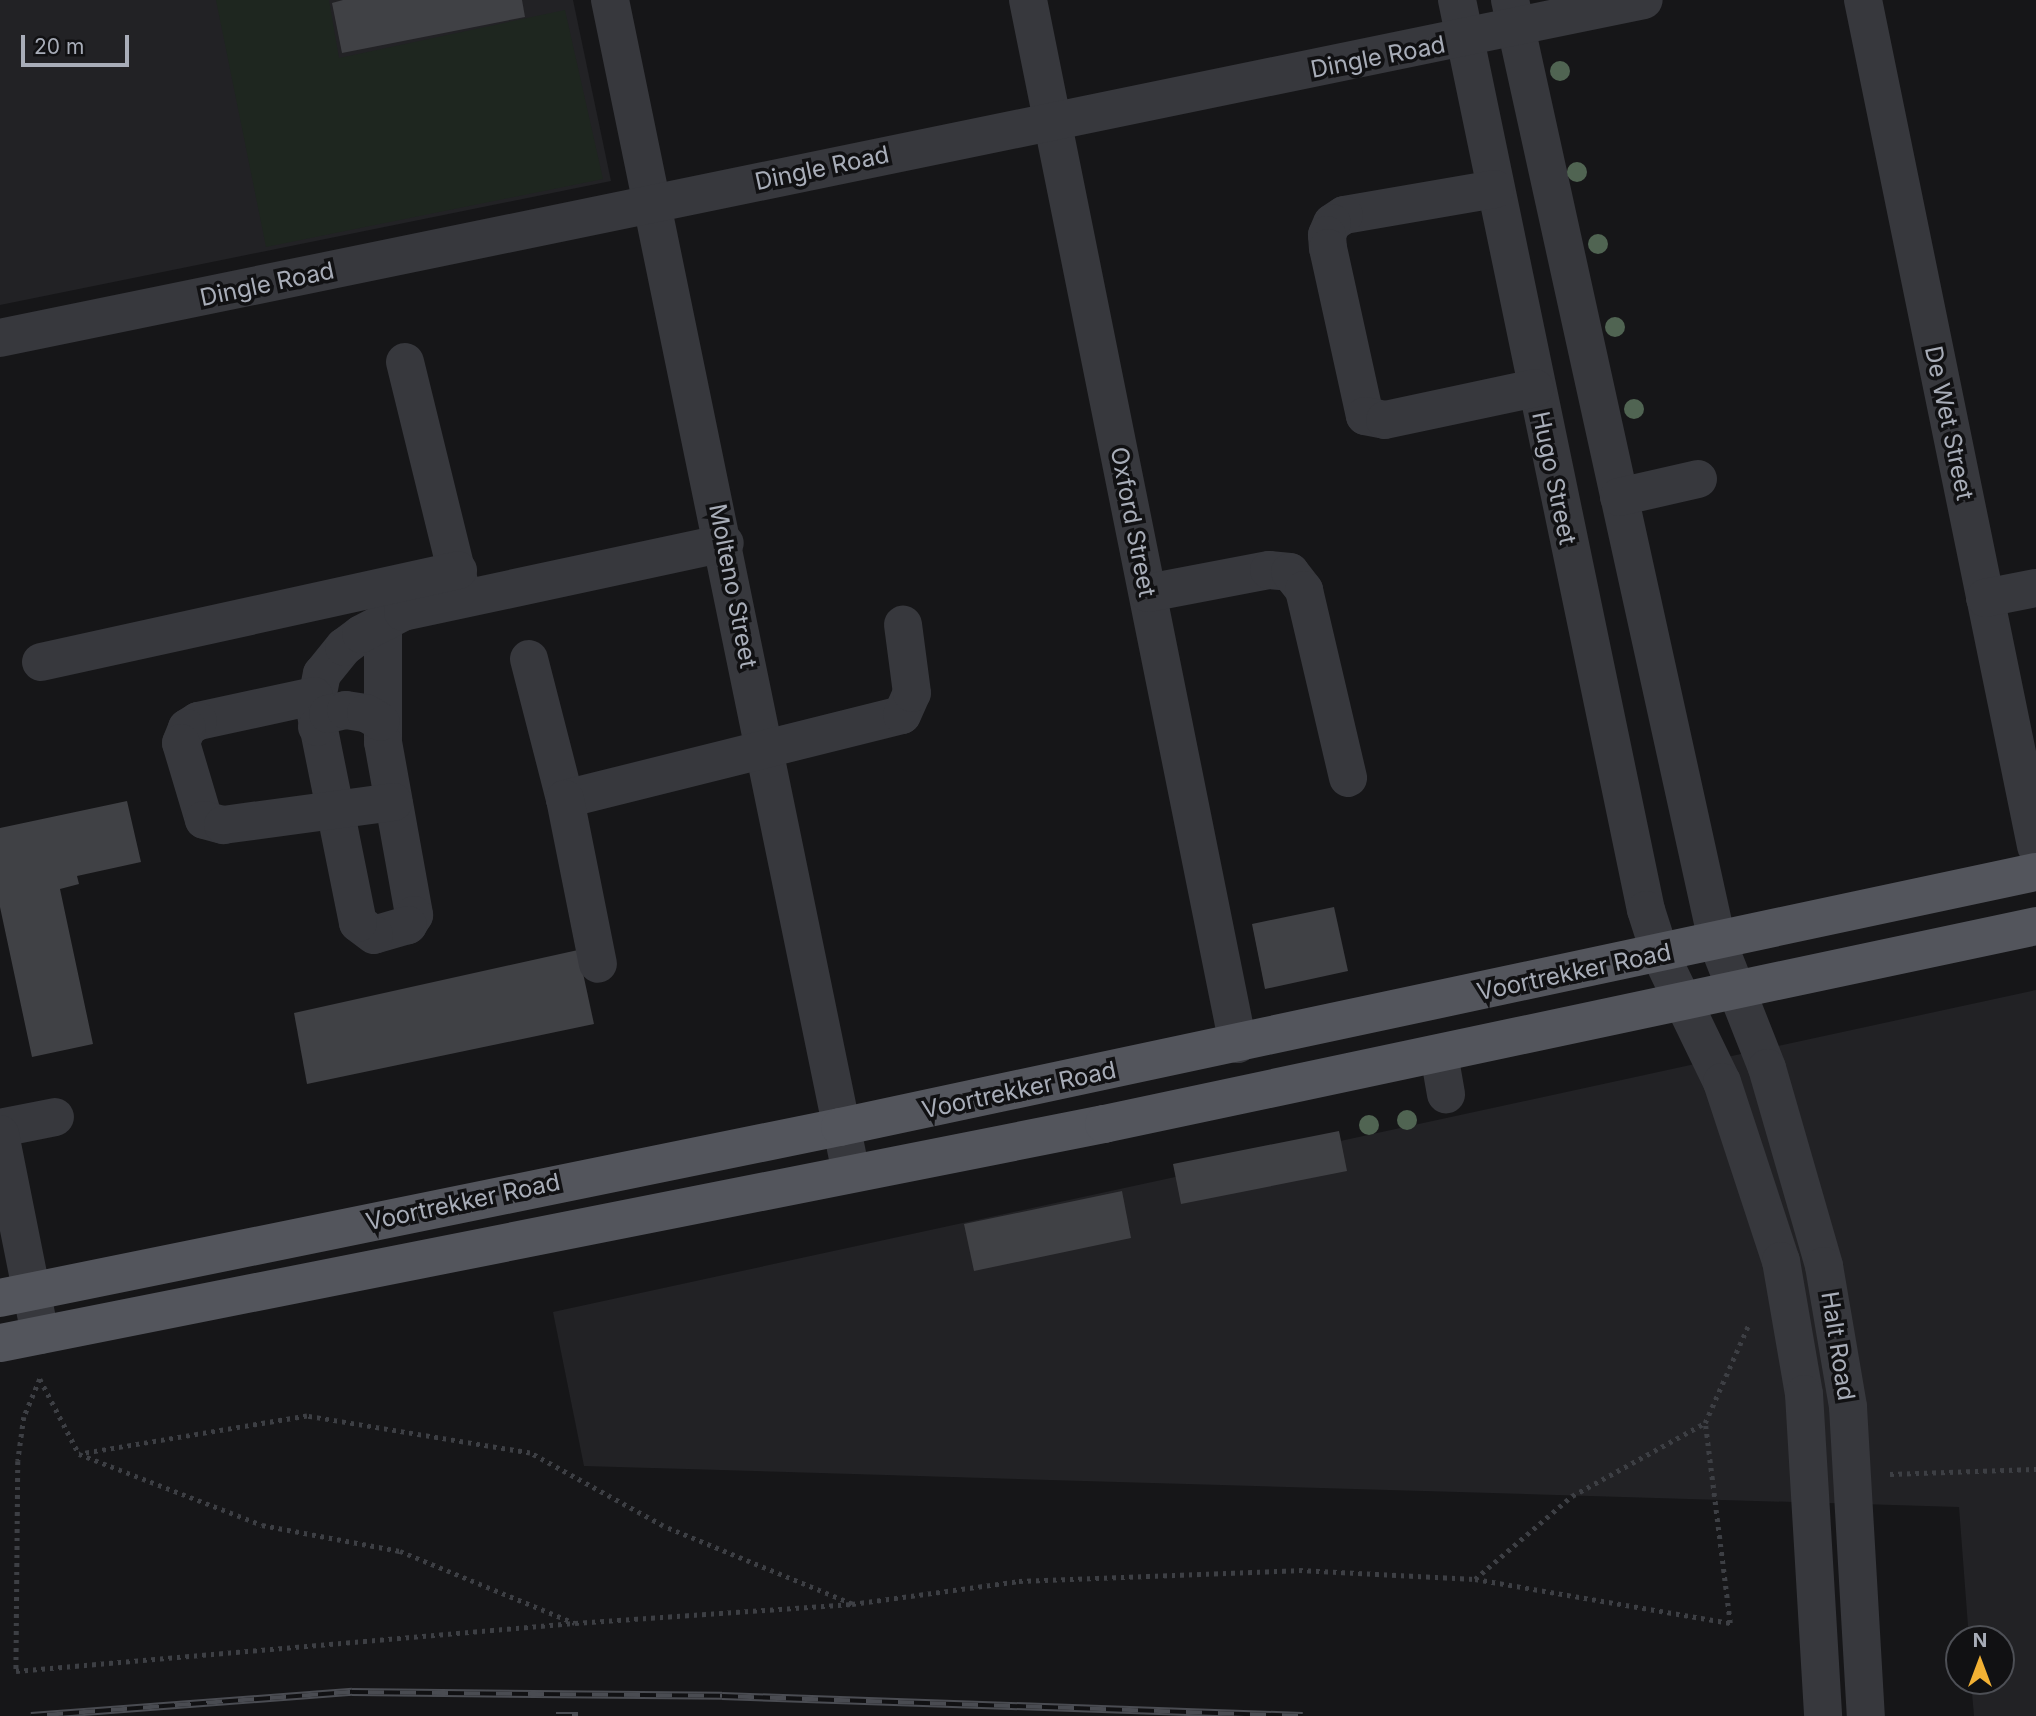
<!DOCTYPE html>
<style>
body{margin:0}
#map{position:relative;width:2036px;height:1716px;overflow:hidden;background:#161618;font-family:Inter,sans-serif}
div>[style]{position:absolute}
.built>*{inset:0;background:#222225}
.green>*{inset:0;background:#1e261f}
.building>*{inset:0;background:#404145}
.path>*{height:4.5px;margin-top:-2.25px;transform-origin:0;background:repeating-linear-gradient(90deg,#3d3f44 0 3.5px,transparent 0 8.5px)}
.minor>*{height:38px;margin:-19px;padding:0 19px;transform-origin:19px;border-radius:19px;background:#37383d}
.major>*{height:38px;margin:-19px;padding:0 19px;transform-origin:19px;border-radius:19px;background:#53555c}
.rail>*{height:8px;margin-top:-4px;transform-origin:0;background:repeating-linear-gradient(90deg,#111113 0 16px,#4a4c52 0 32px);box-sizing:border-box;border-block:2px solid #4a4c52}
.trees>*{width:20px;height:20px;margin:-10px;border-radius:50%;background:#506452}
span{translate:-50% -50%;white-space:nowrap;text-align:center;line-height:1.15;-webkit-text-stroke:7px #111113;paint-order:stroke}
.street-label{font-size:24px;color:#a8adb8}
.north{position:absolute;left:1945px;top:1625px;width:70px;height:70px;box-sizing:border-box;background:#111113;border:2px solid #4d4f55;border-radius:50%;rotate:0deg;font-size:19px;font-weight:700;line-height:28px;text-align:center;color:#a8adb8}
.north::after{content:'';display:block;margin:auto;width:24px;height:32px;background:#f2b134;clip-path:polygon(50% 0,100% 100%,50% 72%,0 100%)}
.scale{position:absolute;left:21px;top:35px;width:108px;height:32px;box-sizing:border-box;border:4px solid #a8adb8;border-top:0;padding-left:9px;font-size:21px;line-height:24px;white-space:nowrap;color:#a8adb8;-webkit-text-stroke:5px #111113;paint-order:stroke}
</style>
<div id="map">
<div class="built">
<i style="clip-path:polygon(0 0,573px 0,611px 181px,0 305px)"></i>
<i style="clip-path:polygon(2036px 990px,2036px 1716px,1974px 1716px,1971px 1681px,2001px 1681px,2001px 1639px,1969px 1639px,1959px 1507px,584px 1466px,553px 1312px)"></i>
</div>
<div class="green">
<i style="clip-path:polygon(216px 0,329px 0,339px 58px,565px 10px,603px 179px,266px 247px)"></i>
</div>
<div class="building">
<i style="clip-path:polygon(343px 0,522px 0,525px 17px,342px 53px,332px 3px)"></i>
<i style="clip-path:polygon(127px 801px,141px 862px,77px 876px,79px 884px,60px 889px,93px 1044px,32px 1057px,0 907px,0 828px)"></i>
<i style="clip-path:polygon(1334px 907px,1348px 971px,1265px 989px,1252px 924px)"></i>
<i style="clip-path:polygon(578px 950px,594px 1024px,307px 1084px,294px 1013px)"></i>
<i style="clip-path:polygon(1339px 1131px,1347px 1171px,1181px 1204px,1173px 1164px)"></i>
<i style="clip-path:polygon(1122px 1191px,1131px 1238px,974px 1271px,964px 1224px)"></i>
</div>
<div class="path">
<i style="left:40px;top:1379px;width:85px;rotate:62.5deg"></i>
<i style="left:79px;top:1454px;width:196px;rotate:21.2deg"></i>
<i style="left:262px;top:1525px;width:140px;rotate:10.7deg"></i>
<i style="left:400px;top:1551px;width:189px;rotate:22.4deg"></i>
<i style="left:575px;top:1623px;width:278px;rotate:-3.9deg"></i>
<i style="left:852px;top:1604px;width:204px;rotate:-157.6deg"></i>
<i style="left:663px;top:1526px;width:152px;rotate:-151.2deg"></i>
<i style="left:530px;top:1453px;width:226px;rotate:-170.6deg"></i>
<i style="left:307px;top:1416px;width:231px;rotate:170.5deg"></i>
<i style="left:40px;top:1379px;width:41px;rotate:112.8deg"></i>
<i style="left:24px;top:1417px;width:44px;rotate:97.8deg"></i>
<i style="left:18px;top:1461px;width:210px;rotate:90.5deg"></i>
<i style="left:16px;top:1671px;width:560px;rotate:-4.92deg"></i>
<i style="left:1890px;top:1474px;width:146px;rotate:-2deg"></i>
<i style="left:1475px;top:1579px;width:128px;rotate:-40.6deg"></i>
<i style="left:1572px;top:1496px;width:152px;rotate:-28.8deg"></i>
<i style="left:852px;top:1604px;width:169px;rotate:-7.8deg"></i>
<i style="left:1019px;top:1581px;width:280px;rotate:-2.2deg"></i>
<i style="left:1299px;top:1570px;width:176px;rotate:2.9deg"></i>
<i style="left:1475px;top:1579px;width:259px;rotate:9.8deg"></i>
<i style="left:1730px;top:1623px;width:202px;rotate:-97.1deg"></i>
<i style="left:1705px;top:1423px;width:106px;rotate:-66.1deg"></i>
</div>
<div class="minor">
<i style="left:610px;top:0;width:1198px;rotate:78.39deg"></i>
<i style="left:1028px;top:0;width:1065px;rotate:78.63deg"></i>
<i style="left:1457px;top:0;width:929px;rotate:78.27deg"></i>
<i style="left:1646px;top:910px;width:46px;rotate:72.3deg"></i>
<i style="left:1660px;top:954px;width:142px;rotate:64.2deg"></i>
<i style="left:1722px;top:1082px;width:188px;rotate:71.8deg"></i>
<i style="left:1781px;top:1261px;width:135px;rotate:80.2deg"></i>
<i style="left:1804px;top:1394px;width:323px;rotate:86.6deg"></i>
<i style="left:1510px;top:0;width:963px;rotate:77.59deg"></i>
<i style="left:1717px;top:941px;width:136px;rotate:68.5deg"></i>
<i style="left:1767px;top:1068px;width:206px;rotate:73.9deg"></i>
<i style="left:1824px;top:1266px;width:143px;rotate:80.3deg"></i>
<i style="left:1848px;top:1407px;width:310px;rotate:86.7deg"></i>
<i style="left:1863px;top:0;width:864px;rotate:78.44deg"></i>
<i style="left:1495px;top:189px;width:153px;rotate:170.2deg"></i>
<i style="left:1344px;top:215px;width:14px;rotate:146deg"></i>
<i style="left:1332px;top:223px;width:13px;rotate:113deg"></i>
<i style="left:1327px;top:235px;width:13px;rotate:86deg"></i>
<i style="left:1328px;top:248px;width:172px;rotate:77.6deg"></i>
<i style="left:1365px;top:416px;width:20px;rotate:11deg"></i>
<i style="left:1385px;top:420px;width:153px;rotate:-12deg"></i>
<i style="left:0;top:338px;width:1678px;rotate:-11.62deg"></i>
<i style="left:405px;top:362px;width:239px;rotate:76.2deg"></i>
<i style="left:1619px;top:497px;width:81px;rotate:-12.8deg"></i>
<i style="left:1148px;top:593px;width:123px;rotate:-10.8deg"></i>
<i style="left:1269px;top:570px;width:21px;rotate:5deg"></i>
<i style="left:1290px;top:572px;width:23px;rotate:52deg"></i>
<i style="left:1304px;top:590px;width:193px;rotate:76.8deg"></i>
<i style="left:1985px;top:598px;width:52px;rotate:-11.1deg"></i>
<i style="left:383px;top:623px;width:119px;rotate:90deg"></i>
<i style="left:383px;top:742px;width:176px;rotate:79.8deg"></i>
<i style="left:414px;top:915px;width:12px;rotate:121deg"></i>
<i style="left:408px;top:925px;width:35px;rotate:164deg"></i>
<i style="left:374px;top:935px;width:20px;rotate:-143deg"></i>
<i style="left:358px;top:923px;width:218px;rotate:-101.4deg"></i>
<i style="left:315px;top:709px;width:36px;rotate:-79deg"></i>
<i style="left:322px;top:674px;width:35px;rotate:-51deg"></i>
<i style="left:344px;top:647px;width:21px;rotate:-37deg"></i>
<i style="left:361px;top:634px;width:47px;rotate:-27.6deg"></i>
<i style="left:403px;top:612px;width:329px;rotate:-12.1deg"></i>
<i style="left:529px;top:659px;width:145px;rotate:75.6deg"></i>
<i style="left:565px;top:799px;width:347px;rotate:-14deg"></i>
<i style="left:902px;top:715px;width:24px;rotate:-66deg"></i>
<i style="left:912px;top:693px;width:69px;rotate:-97.5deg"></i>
<i style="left:41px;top:662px;width:427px;rotate:-12.4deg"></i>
<i style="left:314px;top:696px;width:119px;rotate:167.8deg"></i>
<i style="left:198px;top:721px;width:13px;rotate:148deg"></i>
<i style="left:187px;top:728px;width:16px;rotate:112deg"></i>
<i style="left:181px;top:743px;width:80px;rotate:73.4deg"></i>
<i style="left:204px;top:820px;width:20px;rotate:15deg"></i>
<i style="left:223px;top:825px;width:172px;rotate:-7.7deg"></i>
<i style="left:317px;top:727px;width:17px;rotate:-50deg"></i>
<i style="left:328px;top:714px;width:18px;rotate:-13deg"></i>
<i style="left:346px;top:710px;width:20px;rotate:9deg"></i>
<i style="left:366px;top:713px;width:17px;rotate:31deg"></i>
<i style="left:565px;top:799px;width:168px;rotate:78.7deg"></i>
<i style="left:1439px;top:1054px;width:41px;rotate:80.1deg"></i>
<i style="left:0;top:1128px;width:56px;rotate:-11.3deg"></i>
<i style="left:0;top:1134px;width:205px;rotate:78.7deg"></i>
</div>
<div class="major">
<i style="left:0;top:1298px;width:857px;rotate:-11.51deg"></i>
<i style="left:840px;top:1127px;width:1223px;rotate:-12.04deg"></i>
<i style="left:0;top:1343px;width:1126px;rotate:-11.22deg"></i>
<i style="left:1104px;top:1124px;width:953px;rotate:-11.99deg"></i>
</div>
<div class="rail">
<i style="left:31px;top:1716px;width:322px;rotate:-4.3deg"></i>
<i style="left:352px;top:1692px;width:370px;rotate:0.6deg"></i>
<i style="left:722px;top:1696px;width:581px;rotate:1.97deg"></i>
<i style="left:556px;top:1716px;width:22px"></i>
</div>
<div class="trees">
<i style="left:1560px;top:71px"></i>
<i style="left:1577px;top:172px"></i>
<i style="left:1598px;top:244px"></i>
<i style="left:1615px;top:327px"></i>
<i style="left:1634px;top:409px"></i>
<i style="left:1407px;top:1120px"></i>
<i style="left:1369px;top:1125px"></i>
</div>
<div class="street-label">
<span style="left:1378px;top:57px;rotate:-11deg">Dingle Road</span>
<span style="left:822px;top:168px;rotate:-12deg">Dingle Road</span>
<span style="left:267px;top:284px;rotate:-12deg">Dingle Road</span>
<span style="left:1949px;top:423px;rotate:78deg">De Wet Street</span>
<span style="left:1554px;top:478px;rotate:78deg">Hugo Street</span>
<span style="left:1133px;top:522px;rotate:79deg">Oxford Street</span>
<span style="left:733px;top:586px;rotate:79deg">Molteno Street</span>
<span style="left:1574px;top:972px;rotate:-12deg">Voortrekker Road</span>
<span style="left:1019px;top:1090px;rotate:-12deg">Voortrekker Road</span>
<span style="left:463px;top:1202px;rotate:-12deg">Voortrekker Road</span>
<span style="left:1838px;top:1346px;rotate:81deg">Halt Road</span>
</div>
<div class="north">N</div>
<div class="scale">20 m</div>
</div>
